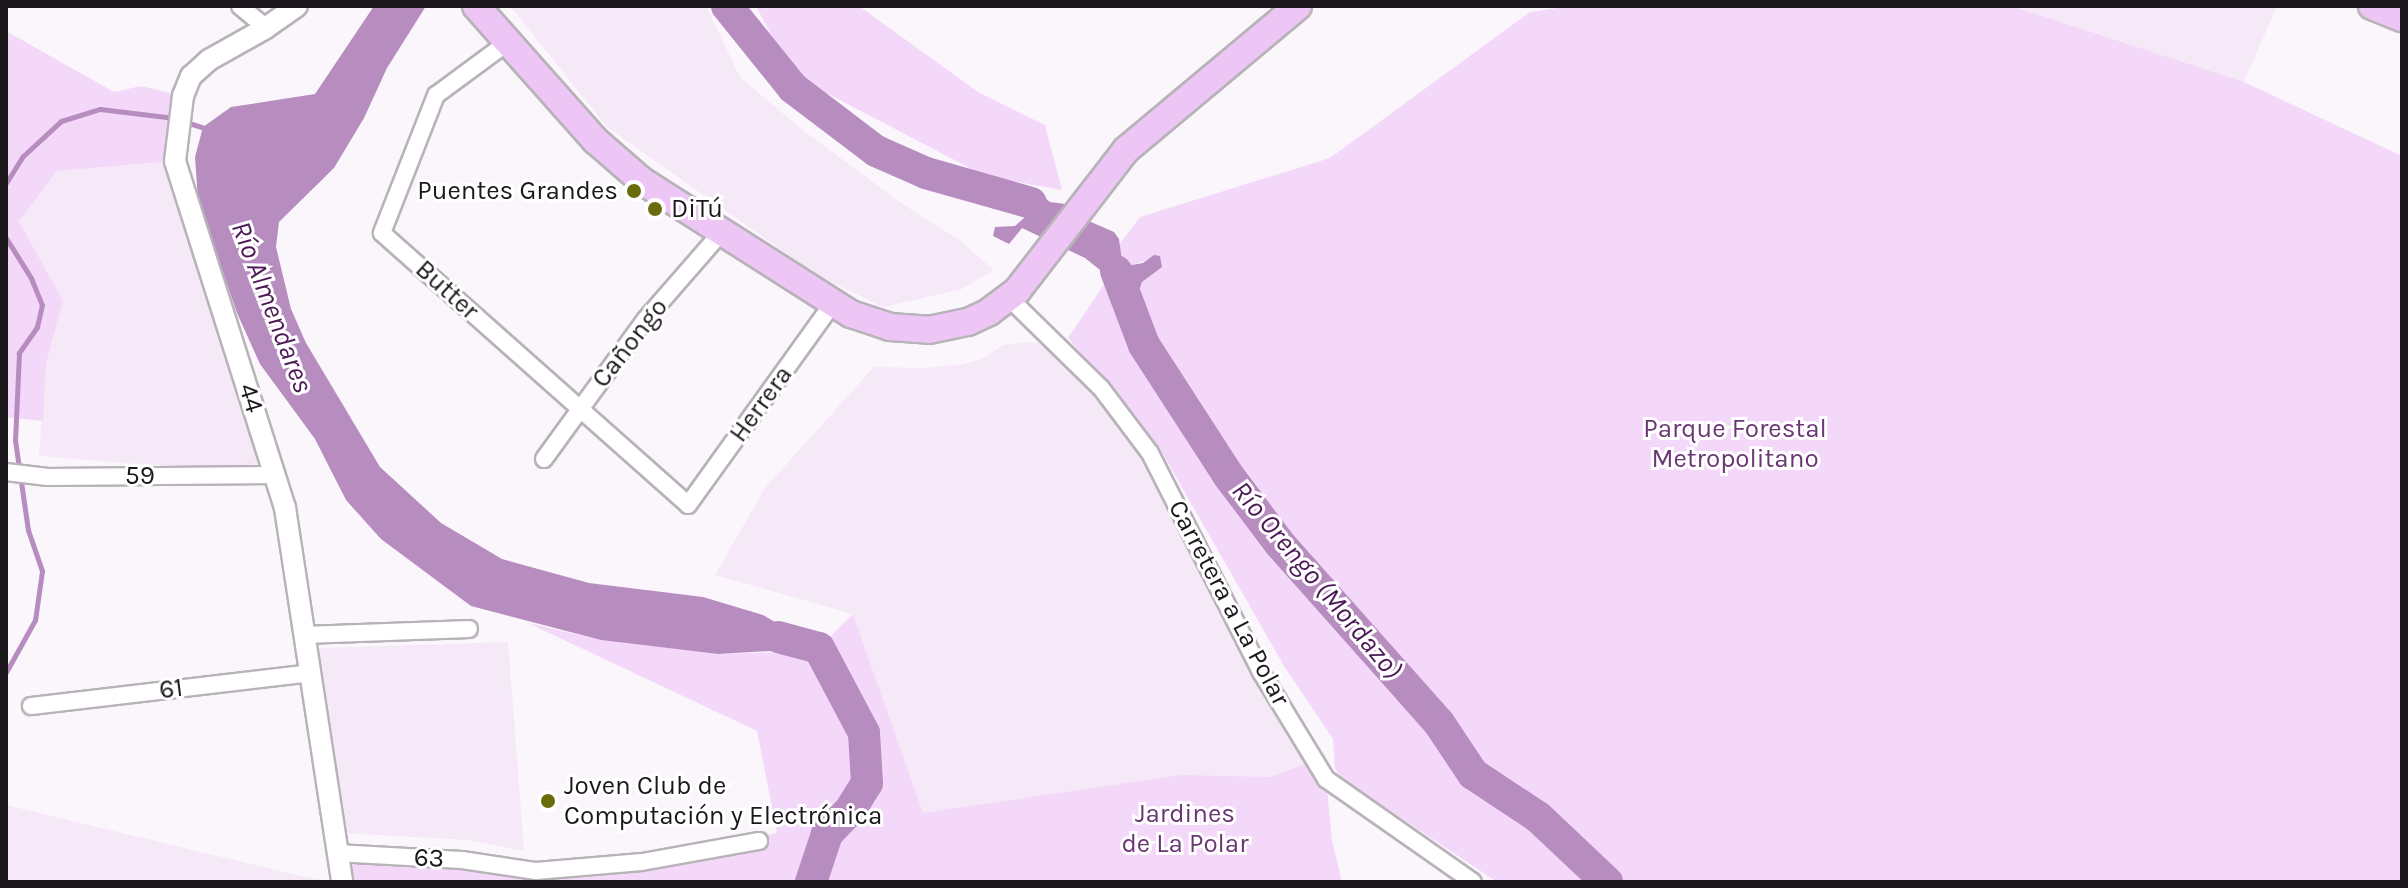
<!DOCTYPE html>
<meta charset="utf-8">
<style>
body{margin:0}
#map{position:relative;width:2408px;height:888px;overflow:hidden;background:#fbf5fc;font-family:Karla,sans-serif}
div>[style]{position:absolute}
.built>*{inset:0;background:#f5e9f7}
.green>*{inset:0;background:#f4d8f9}
.water>*{inset:0;background:#b78dbf}
.stream>*{height:5px;margin:-2.5px;padding:0 2.5px;transform-origin:2.5px;border-radius:2.5px;background:#b78dbf}
.river>*{height:32px;margin:-16px;padding:0 16px;transform-origin:16px;border-radius:16px;background:#b78dbf}
.roads{filter:drop-shadow(2px 0 #b8b2b9) drop-shadow(-2px 0 #b8b2b9) drop-shadow(0 2px #b8b2b9) drop-shadow(0 -2px #b8b2b9)}
.minor>*{height:16px;margin:-8px;padding:0 8px;transform-origin:8px;border-radius:8px;background:#fff}
.tertiary>*{height:20px;margin:-10px;padding:0 10px;transform-origin:10px;border-radius:10px;background:#fff}
.primary>*{height:26px;margin:-13px;padding:0 13px;transform-origin:13px;border-radius:13px;background:#eec6f6}
.dots>*{width:22px;height:22px;translate:-50% -50%;box-sizing:border-box;border:4px solid #fff;border-radius:50%}
span{translate:-50% -50%;white-space:nowrap;text-align:center;line-height:1.15;-webkit-text-stroke:6px #fff;paint-order:stroke}
.poi-label{font-size:26px;color:#1a181b}
.right{translate:-100% -50%;text-align:right}
.left{translate:0 -50%;text-align:left}
.street-label{font-size:26px;color:#1a181b}
.park-label{font-size:26px;color:#6a3674}
.water-label{font-size:28px;color:#4c1956;font-style:italic}
.frame{position:absolute;inset:0;border:8px solid #1a181b;pointer-events:none}
</style>
<div id="map">
<div class="built">
<i style="clip-path:polygon(510px 6px,706px 6px,740px 77px,800px 128px,901px 203px,958px 239px,994px 270px,962px 289px,883px 307px,817px 275px,607px 127px)"></i>
<i style="clip-path:polygon(2012px 6px,2277px 6px,2244px 82px)"></i>
<i style="clip-path:polygon(175px 161px,275px 475px,39px 456px,46px 364px,63px 301px,19px 221px,57px 171px)"></i>
<i style="clip-path:polygon(1028px 342px,1056px 345px,1150px 453px,1316px 760px,1269px 777px,1229px 778px,923px 814px,853px 614px,715px 575px,765px 488px,874px 367px,927px 368px,963px 364px,982px 359px,1003px 345px)"></i>
<i style="clip-path:polygon(508px 642px,524px 851px,468px 840px,342px 833px,319px 648px)"></i>
<i style="clip-path:polygon(6px 805px,301px 876px,333px 882px,6px 882px)"></i>
</div>
<div class="green">
<i style="clip-path:polygon(756px 6px,859px 6px,978px 92px,1045px 125px,1062px 190px,985px 176px,792px 75px)"></i>
<i style="clip-path:polygon(1571px 6px,2012px 6px,2244px 82px,2402px 156px,2402px 882px,1497px 882px,1344px 780px,1335px 769px,1333px 739px,1284px 666px,1160px 449px,1068px 338px,1109px 277px,1118px 287px,1138px 296px,1142px 282px,1162px 267px,1159px 256px,1132px 265px,1119px 255px,1118px 246px,1140px 217px,1330px 158px,1530px 12px)"></i>
<i style="clip-path:polygon(6px 31px,114px 92px,141px 86px,183px 96px,175px 161px,57px 171px,19px 221px,63px 301px,46px 364px,43px 421px,6px 417px)"></i>
<i style="clip-path:polygon(853px 614px,923px 813px,1181px 775px,1269px 777px,1316px 760px,1326px 779px,1332px 840px,1342px 882px,342px 882px,336px 853px,537px 871px,777px 833px,757px 731px,528px 623px,601px 640px,718px 654px,787px 652px,819px 648px)"></i>
</div>
<div class="water">
<i style="clip-path:polygon(374px 6px,426px 6px,387px 68px,364px 118px,334px 168px,279px 222px,276px 247px,291px 309px,306px 343px,380px 467px,441px 523px,502px 559px,589px 583px,703px 597px,763px 615px,819px 648px,718px 654px,601px 640px,471px 606px,381px 539px,346px 500px,315px 439px,260px 364px,237px 313px,198px 199px,195px 157px,203px 127px,231px 107px,315px 94px)"></i>
<i style="clip-path:polygon(994px 180px,1032px 187px,1050px 202px,1073px 205px,1091px 222px,1114px 232px,1119px 239px,1122px 261px,1132px 265px,1143px 263px,1154px 255px,1160px 256px,1162px 267px,1142px 282px,1133px 309px,1109px 277px,1085px 258px,1022px 228px,1009px 244px,993px 236px,995px 227px,1015px 226px,1024px 218px,1024px 213px,1016px 212px,1010px 204px,990px 202px)"></i>
</div>
<div class="stream">
<i style="left:183px;top:121px;width:26px;rotate:18deg"></i>
<i style="left:6px;top:183px;width:31px;rotate:-58deg"></i>
<i style="left:22px;top:157px;width:53px;rotate:-42.7deg"></i>
<i style="left:61px;top:121px;width:41px;rotate:-17.1deg"></i>
<i style="left:100px;top:109px;width:75px;rotate:6.9deg"></i>
<i style="left:6px;top:238px;width:47px;rotate:58deg"></i>
<i style="left:31px;top:278px;width:29px;rotate:68deg"></i>
<i style="left:42px;top:305px;width:23px;rotate:103deg"></i>
<i style="left:37px;top:327px;width:32px;rotate:125deg"></i>
<i style="left:19px;top:353px;width:87px;rotate:92.6deg"></i>
<i style="left:15px;top:440px;width:91px;rotate:81.8deg"></i>
<i style="left:28px;top:530px;width:43px;rotate:71.1deg"></i>
<i style="left:42px;top:571px;width:49px;rotate:98.1deg"></i>
<i style="left:35px;top:620px;width:60px;rotate:119.1deg"></i>
</div>
<div class="river">
<i style="left:727px;top:6px;width:105px;rotate:51.2deg"></i>
<i style="left:793px;top:88px;width:104px;rotate:37.2deg"></i>
<i style="left:876px;top:151px;width:55px;rotate:23.7deg"></i>
<i style="left:926px;top:173px;width:109px;rotate:15.9deg"></i>
<i style="left:1116px;top:271px;width:79px;rotate:69.3deg"></i>
<i style="left:1144px;top:345px;width:155px;rotate:57.1deg"></i>
<i style="left:1228px;top:475px;width:86px;rotate:53deg"></i>
<i style="left:1280px;top:544px;width:239px;rotate:48.4deg"></i>
<i style="left:1439px;top:723px;width:61px;rotate:56.3deg"></i>
<i style="left:1473px;top:774px;width:78px;rotate:33.5deg"></i>
<i style="left:1538px;top:817px;width:95px;rotate:43.3deg"></i>
<i style="left:778px;top:637px;width:42px;rotate:15deg"></i>
<i style="left:819px;top:648px;width:96px;rotate:62.1deg"></i>
<i style="left:864px;top:733px;width:50px;rotate:86.6deg"></i>
<i style="left:867px;top:783px;width:31px;rotate:122deg"></i>
<i style="left:851px;top:809px;width:35px;rotate:134deg"></i>
<i style="left:827px;top:834px;width:51px;rotate:108.4deg"></i>
</div>
<div class="roads">
<div class="minor">
<i style="left:240px;top:6px;width:34px;rotate:40deg"></i>
<i style="left:508px;top:42px;width:89px;rotate:143.6deg"></i>
<i style="left:436px;top:95px;width:148px;rotate:111.4deg"></i>
<i style="left:382px;top:233px;width:409px;rotate:41.6deg"></i>
<i style="left:688px;top:505px;width:249px;rotate:-54.3deg"></i>
<i style="left:1008px;top:297px;width:130px;rotate:44.4deg"></i>
<i style="left:1101px;top:388px;width:81px;rotate:53deg"></i>
<i style="left:1150px;top:453px;width:246px;rotate:63.1deg"></i>
<i style="left:1261px;top:672px;width:125px;rotate:58.7deg"></i>
<i style="left:1326px;top:779px;width:179px;rotate:35deg"></i>
<i style="left:544px;top:459px;width:172px;rotate:-54deg"></i>
<i style="left:645px;top:320px;width:116px;rotate:-48.9deg"></i>
<i style="left:6px;top:472px;width:42px;rotate:6.8deg"></i>
<i style="left:48px;top:477px;width:227px;rotate:-0.5deg"></i>
<i style="left:305px;top:635px;width:164px;rotate:-2.1deg"></i>
<i style="left:31px;top:706px;width:281px;rotate:-6.7deg"></i>
<i style="left:336px;top:853px;width:126px;rotate:3.2deg"></i>
<i style="left:462px;top:860px;width:75px;rotate:8.5deg"></i>
<i style="left:536px;top:871px;width:106px;rotate:-4.9deg"></i>
<i style="left:642px;top:862px;width:119px;rotate:-10.2deg"></i>
</div>
<div class="tertiary">
<i style="left:297px;top:6px;width:38px;rotate:145deg"></i>
<i style="left:266px;top:28px;width:65px;rotate:150.7deg"></i>
<i style="left:209px;top:60px;width:24px;rotate:138deg"></i>
<i style="left:191px;top:76px;width:22px;rotate:112deg"></i>
<i style="left:183px;top:96px;width:65px;rotate:97deg"></i>
<i style="left:175px;top:161px;width:364px;rotate:72.4deg"></i>
<i style="left:285px;top:508px;width:378px;rotate:81.3deg"></i>
</div>
<div class="primary">
<i style="left:476px;top:6px;width:181px;rotate:48.4deg"></i>
<i style="left:596px;top:141px;width:61px;rotate:41deg"></i>
<i style="left:642px;top:181px;width:248px;rotate:32.5deg"></i>
<i style="left:851px;top:314px;width:41px;rotate:18.4deg"></i>
<i style="left:890px;top:327px;width:39px;rotate:4deg"></i>
<i style="left:929px;top:330px;width:40px;rotate:-12deg"></i>
<i style="left:968px;top:322px;width:23px;rotate:-25deg"></i>
<i style="left:989px;top:312px;width:35px;rotate:-37deg"></i>
<i style="left:1017px;top:291px;width:178px;rotate:-52.3deg"></i>
<i style="left:1126px;top:150px;width:224px;rotate:-39.9deg"></i>
<i style="left:2372px;top:6px;width:32px;rotate:22deg"></i>
</div>
</div>
<div class="dots">
<i style="left:634px;top:191px;background:#696b0c"></i>
<i style="left:655px;top:209px;background:#696b0c"></i>
<i style="left:548px;top:801px;background:#696b0c"></i>
</div>
<div class="poi-label">
<span class="right" style="left:618px;top:191px">Puentes Grandes</span>
<span class="left" style="left:671px;top:209px">DiTú</span>
<span class="left" style="left:564px;top:801px">Joven Club de<br>Computación y Electrónica</span>
</div>
<div class="street-label">
<span style="left:447px;top:290px;rotate:42deg">Butter</span>
<span style="left:630px;top:343px;rotate:-52deg">Cañongo</span>
<span style="left:251px;top:398px;rotate:73deg">44</span>
<span style="left:761px;top:404px;rotate:-54deg">Herrera</span>
<span style="left:140px;top:476px">59</span>
<span style="left:1229px;top:603px;rotate:62deg">Carretera a La Polar</span>
<span style="left:171px;top:689px;rotate:-7deg">61</span>
<span style="left:429px;top:858px;rotate:3deg">63</span>
</div>
<div class="park-label">
<span style="left:1735px;top:444px">Parque Forestal<br>Metropolitano</span>
<span style="left:1185px;top:829px">Jardines<br>de La Polar</span>
</div>
<div class="water-label">
<span style="left:272px;top:307px;rotate:69deg">Río Almendares</span>
<span style="left:1317px;top:580px;rotate:50deg">Río Orengo (Mordazo)</span>
</div>
<div class="frame"></div>
</div>
